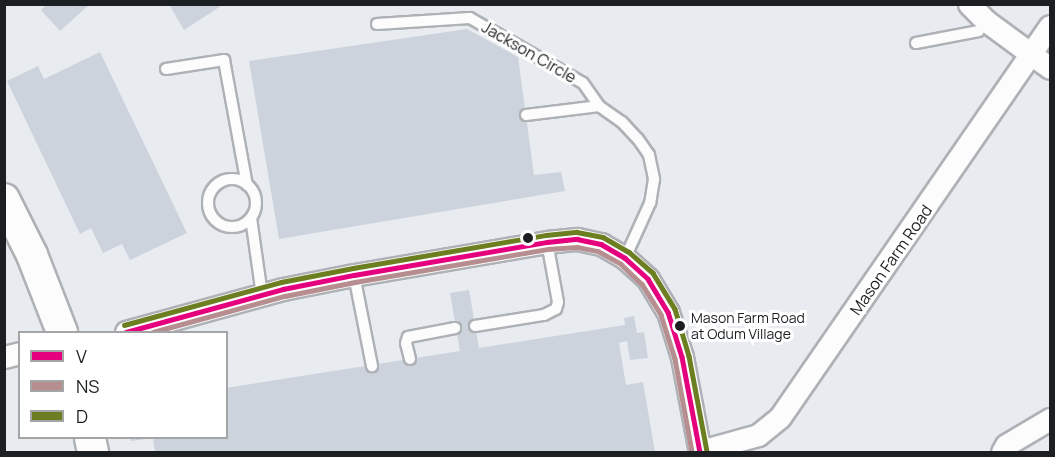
<!DOCTYPE html>
<style>
body{margin:0}
#map{position:relative;width:1055px;height:457px;overflow:hidden;background:#e8ecf1;font-family:Manrope,sans-serif}
div>[style]{position:absolute}
.building>*{inset:0;background:#ccd3dc}
.roads{filter:drop-shadow(2px 0 #aeb1b5) drop-shadow(-2px 0 #aeb1b5) drop-shadow(0 2px #aeb1b5) drop-shadow(0 -2px #aeb1b5)}
.lane>*{height:10px;margin:-5px;padding:0 5px;transform-origin:5px;border-radius:5px;background:#fcfcfd}
.lane>.ring{margin:-5px;padding:0;box-sizing:content-box;background:none;border:10px solid #fcfcfd;border-radius:50%}
.street>*{height:21px;margin:-10.5px;padding:0 10.5px;transform-origin:10.5px;border-radius:10.5px;background:#fcfcfd}
.secondary>*{height:30px;margin:-15px;padding:0 15px;transform-origin:15px;border-radius:15px;background:#fcfcfd}
.bus-1>*{height:4.5px;margin:-2.25px;padding:0 2.25px;transform-origin:2.25px;border-radius:2.25px;background:#e5007d}
.bus-2>*{height:4.5px;margin:-2.25px;padding:0 2.25px;transform-origin:2.25px;border-radius:2.25px;background:#b78e8f}
.bus-3>*{height:4.5px;margin:-2.25px;padding:0 2.25px;transform-origin:2.25px;border-radius:2.25px;background:#6b7f21}
.dots>*{width:16px;height:16px;translate:-50% -50%;box-sizing:border-box;border:3px solid #fff;border-radius:50%}
span{translate:-50% -50%;white-space:nowrap;text-align:center;line-height:1.15;-webkit-text-stroke:6px #fff;paint-order:stroke}
.bus-label{font-size:14px;color:#1c1f22}
.left{translate:0 -50%;text-align:left}
.street-label{font-size:16px;color:#1c1f22}
.frame{position:absolute;inset:0;border:6px solid #1c1f22;pointer-events:none}
.legend{position:absolute;left:18px;top:331px;width:210px;height:108px;box-sizing:border-box;background:#fff;border:2px solid #a4a5a7;margin:0;padding:8px 10px;list-style:none;font-size:18px;color:#1c1f22}
.legend li{display:flex;align-items:center;gap:12px;height:30px}
.legend b{width:30px;border:2px solid #a4a5a7}
</style>
<div id="map">
<div class="building">
<i style="clip-path:polygon(47px 4px,90px 4px,60px 31px,41px 10px)"></i>
<i style="clip-path:polygon(172px 4px,224px 4px,184px 30px,170px 6px)"></i>
<i style="clip-path:polygon(467px 29px,518px 57px,534px 175px,561px 172px,565px 191px,279px 239px,249px 61px)"></i>
<i style="clip-path:polygon(100px 52px,187px 233px,130px 260px,122px 244px,103px 253px,91px 228px,80px 234px,7px 81px,38px 66px,44px 79px)"></i>
<i style="clip-path:polygon(469px 290px,479px 348px,625px 325px,624px 318px,634px 316px,637px 333px,644px 332px,648px 358px,630px 360px,627px 341px,619px 343px,626px 385px,643px 382px,655px 452px,155px 452px,153px 438px,226px 438px,226px 388px,460px 351px,450px 293px)"></i>
<i style="clip-path:polygon(130px 438px,145px 438px,146px 439px,131px 441px)"></i>
</div>
<div class="roads">
<div class="lane">
<i style="left:377px;top:24px;width:93px;rotate:-3.7deg"></i>
<i style="left:470px;top:18px;width:130px;rotate:29.9deg"></i>
<i style="left:583px;top:83px;width:28px;rotate:55deg"></i>
<i style="left:599px;top:106px;width:28px;rotate:35deg"></i>
<i style="left:622px;top:122px;width:23px;rotate:47deg"></i>
<i style="left:638px;top:139px;width:19px;rotate:55deg"></i>
<i style="left:649px;top:155px;width:25px;rotate:78deg"></i>
<i style="left:654px;top:179px;width:24px;rotate:99deg"></i>
<i style="left:650px;top:203px;width:60px;rotate:114.4deg"></i>
<i style="left:916px;top:43px;width:64px;rotate:-10.8deg"></i>
<i style="left:166px;top:69px;width:59px;rotate:-8.8deg"></i>
<i style="left:224px;top:60px;width:127px;rotate:79.6deg"></i>
<i style="left:526px;top:115px;width:74px;rotate:-7deg"></i>
<i class="ring" style="left:208px;top:179px;width:38px;height:38px"></i>
<i style="left:251px;top:218px;width:78px;rotate:81.9deg"></i>
<i style="left:354px;top:275px;width:93px;rotate:78.8deg"></i>
<i style="left:475px;top:326px;width:70px;rotate:-9.1deg"></i>
<i style="left:544px;top:315px;width:13px;rotate:-27deg"></i>
<i style="left:556px;top:309px;width:7px;rotate:-74deg"></i>
<i style="left:558px;top:302px;width:61px;rotate:-100.4deg"></i>
<i style="left:410px;top:359px;width:16px;rotate:-104deg"></i>
<i style="left:406px;top:343px;width:6px;rotate:-72deg"></i>
<i style="left:408px;top:337px;width:48px;rotate:-10.8deg"></i>
</div>
<div class="street">
<i style="left:969px;top:4px;width:24px;rotate:45deg"></i>
<i style="left:986px;top:21px;width:79px;rotate:36.3deg"></i>
<i style="left:126px;top:332px;width:163px;rotate:-15.3deg"></i>
<i style="left:283px;top:289px;width:72px;rotate:-11.2deg"></i>
<i style="left:354px;top:275px;width:196px;rotate:-9.7deg"></i>
<i style="left:547px;top:242px;width:30px;rotate:-6deg"></i>
<i style="left:577px;top:239px;width:25px;rotate:12deg"></i>
<i style="left:601px;top:244px;width:28px;rotate:30deg"></i>
<i style="left:625px;top:258px;width:31px;rotate:42deg"></i>
<i style="left:648px;top:279px;width:39px;rotate:59deg"></i>
<i style="left:668px;top:312px;width:47px;rotate:72.7deg"></i>
<i style="left:682px;top:357px;width:97px;rotate:79.3deg"></i>
<i style="left:4px;top:357px;width:16px;rotate:-14deg"></i>
<i style="left:700px;top:451px;width:60px;rotate:-15.4deg"></i>
<i style="left:758px;top:435px;width:28px;rotate:-39deg"></i>
<i style="left:780px;top:417px;width:475px;rotate:-55.4deg"></i>
<i style="left:1002px;top:452px;width:8px;rotate:-60deg"></i>
<i style="left:1006px;top:445px;width:51px;rotate:-30.6deg"></i>
</div>
<div class="secondary">
<i style="left:4px;top:199px;width:63px;rotate:63.4deg"></i>
<i style="left:32px;top:255px;width:83px;rotate:68.7deg"></i>
<i style="left:90px;top:438px;width:14px;rotate:78deg"></i>
</div>
</div>
<div class="bus-1">
<i style="left:126px;top:332px;width:163px;rotate:-15.3deg"></i>
<i style="left:283px;top:289px;width:72px;rotate:-11.2deg"></i>
<i style="left:354px;top:275px;width:196px;rotate:-9.7deg"></i>
<i style="left:547px;top:242px;width:30px;rotate:-6deg"></i>
<i style="left:577px;top:239px;width:25px;rotate:12deg"></i>
<i style="left:601px;top:244px;width:28px;rotate:30deg"></i>
<i style="left:625px;top:258px;width:31px;rotate:42deg"></i>
<i style="left:648px;top:279px;width:39px;rotate:59deg"></i>
<i style="left:668px;top:312px;width:47px;rotate:72.7deg"></i>
<i style="left:682px;top:357px;width:97px;rotate:79.3deg"></i>
</div>
<div class="bus-2">
<i style="left:153px;top:332px;width:137px;rotate:-15.3deg"></i>
<i style="left:285px;top:296px;width:71px;rotate:-11.3deg"></i>
<i style="left:355px;top:282px;width:196px;rotate:-9.7deg"></i>
<i style="left:548px;top:249px;width:29px;rotate:-4deg"></i>
<i style="left:577px;top:247px;width:21px;rotate:11deg"></i>
<i style="left:598px;top:251px;width:26px;rotate:29deg"></i>
<i style="left:621px;top:264px;width:29px;rotate:44deg"></i>
<i style="left:642px;top:284px;width:36px;rotate:58deg"></i>
<i style="left:661px;top:315px;width:46px;rotate:72.3deg"></i>
<i style="left:675px;top:359px;width:95px;rotate:79.6deg"></i>
</div>
<div class="bus-3">
<i style="left:124px;top:325px;width:163px;rotate:-15.3deg"></i>
<i style="left:281px;top:282px;width:73px;rotate:-11deg"></i>
<i style="left:353px;top:268px;width:196px;rotate:-9.7deg"></i>
<i style="left:546px;top:235px;width:31px;rotate:-6deg"></i>
<i style="left:577px;top:232px;width:26px;rotate:11deg"></i>
<i style="left:603px;top:237px;width:30px;rotate:30deg"></i>
<i style="left:629px;top:252px;width:32px;rotate:41deg"></i>
<i style="left:653px;top:273px;width:42px;rotate:58.6deg"></i>
<i style="left:675px;top:309px;width:49px;rotate:73.4deg"></i>
<i style="left:689px;top:356px;width:97px;rotate:79.3deg"></i>
</div>
<div class="dots">
<i style="left:528px;top:238px;background:#1c1f22"></i>
<i style="left:680px;top:326px;background:#1c1f22"></i>
</div>
<div class="bus-label">
<span class="left" style="left:691px;top:326px">Mason Farm Road<br>at Odum Village</span>
</div>
<div class="street-label">
<span style="left:529px;top:52px;rotate:30deg">Jackson Circle</span>
<span style="left:891px;top:260px;rotate:-55deg">Mason Farm Road</span>
</div>
<div class="frame"></div>
<ul class="legend">
<li><b style="height:8px;background:#e5007d"></b>V</li>
<li><b style="height:8px;background:#b78e8f"></b>NS</li>
<li><b style="height:8px;background:#6b7f21"></b>D</li>
</ul>
</div>
